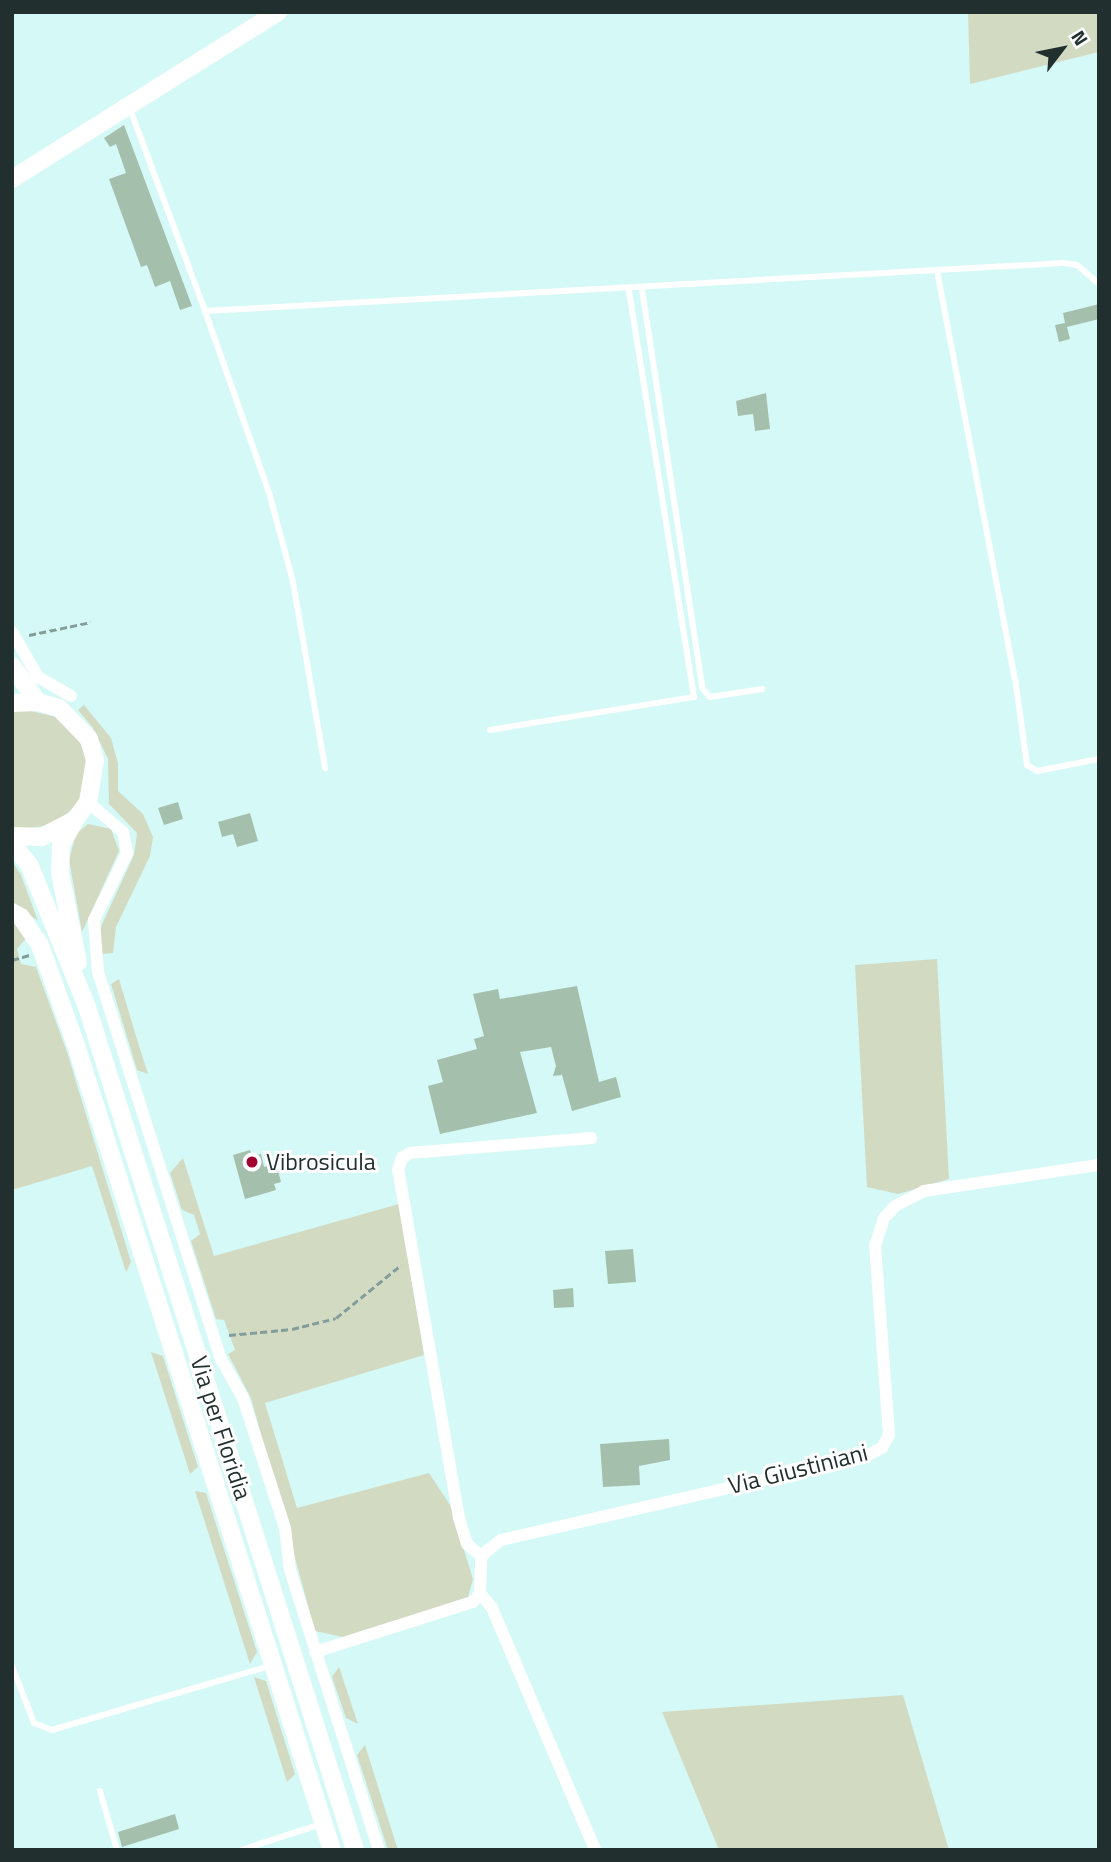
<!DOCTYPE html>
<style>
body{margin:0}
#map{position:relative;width:1111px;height:1862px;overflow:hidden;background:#d5f9f6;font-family:"Titillium Web",sans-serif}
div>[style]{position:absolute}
.green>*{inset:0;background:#d3dac2}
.building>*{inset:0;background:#a5bfad}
.path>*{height:2.5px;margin-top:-1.25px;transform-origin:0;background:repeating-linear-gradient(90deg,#839d9b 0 7px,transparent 0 10.5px)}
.lane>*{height:6px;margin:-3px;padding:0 3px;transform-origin:3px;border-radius:3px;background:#fff}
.street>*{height:12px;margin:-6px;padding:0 6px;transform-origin:6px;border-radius:6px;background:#fff}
.secondary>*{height:18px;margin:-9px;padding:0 9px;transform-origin:9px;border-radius:9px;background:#fff}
.dots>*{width:19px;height:19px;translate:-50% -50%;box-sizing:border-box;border:4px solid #fefefe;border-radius:50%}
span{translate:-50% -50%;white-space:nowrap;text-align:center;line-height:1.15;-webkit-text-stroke:6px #fefefe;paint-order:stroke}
.poi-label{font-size:24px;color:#212f2e}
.left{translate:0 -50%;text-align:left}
.street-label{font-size:24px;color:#212f2e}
.frame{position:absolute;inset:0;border:14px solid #212f2e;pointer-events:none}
.north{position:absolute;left:1027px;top:14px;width:70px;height:70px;-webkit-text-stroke:5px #fefefe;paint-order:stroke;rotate:58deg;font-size:19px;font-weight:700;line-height:28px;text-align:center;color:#212f2e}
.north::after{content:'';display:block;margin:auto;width:24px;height:32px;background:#212f2e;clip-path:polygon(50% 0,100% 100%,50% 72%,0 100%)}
</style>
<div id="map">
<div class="green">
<i style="clip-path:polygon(968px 12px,1099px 12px,1099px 52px,970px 84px)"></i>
<i style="clip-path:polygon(84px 705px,111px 738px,118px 763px,118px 791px,143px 814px,153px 837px,150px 856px,116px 927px,113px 953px,102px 954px,98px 933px,134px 855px,137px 833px,109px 804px,108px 759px,93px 728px,78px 710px)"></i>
<i style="clip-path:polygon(27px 710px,56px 717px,78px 737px,88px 765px,83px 794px,75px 807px,52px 825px,22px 829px,12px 827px,12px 712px)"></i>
<i style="clip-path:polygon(88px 824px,111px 829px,119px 851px,82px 932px,69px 860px,76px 834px)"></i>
<i style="clip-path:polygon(12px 861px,21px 875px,38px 921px,12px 902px)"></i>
<i style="clip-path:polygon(12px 919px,28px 936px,17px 949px,21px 964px,36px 967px,67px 1052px,131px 1262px,126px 1272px,92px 1166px,12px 1190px)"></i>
<i style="clip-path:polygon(937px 959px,949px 1179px,898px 1194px,867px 1187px,855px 965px)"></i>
<i style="clip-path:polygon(119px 979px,136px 1036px,148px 1074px,137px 1070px,111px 984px)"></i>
<i style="clip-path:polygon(183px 1158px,214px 1256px,399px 1204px,424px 1355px,265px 1403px,297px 1508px,429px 1473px,450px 1505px,473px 1579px,468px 1597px,347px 1638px,315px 1631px,251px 1398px,228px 1354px,235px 1350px,224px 1320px,216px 1319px,191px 1241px,200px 1234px,194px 1215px,182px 1210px,170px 1173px)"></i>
<i style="clip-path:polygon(151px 1352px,163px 1356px,198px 1467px,190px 1474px)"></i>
<i style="clip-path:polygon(195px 1491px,206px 1493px,257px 1652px,250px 1664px)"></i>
<i style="clip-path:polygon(339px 1667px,358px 1724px,346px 1718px,332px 1677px)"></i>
<i style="clip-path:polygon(254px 1677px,266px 1681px,295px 1774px,287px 1782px)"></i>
<i style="clip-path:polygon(903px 1695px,949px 1850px,719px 1850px,662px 1712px)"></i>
<i style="clip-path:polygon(365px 1745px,385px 1809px,398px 1850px,388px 1850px,357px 1755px)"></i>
</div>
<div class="building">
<i style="clip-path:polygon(124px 125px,192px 306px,180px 310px,170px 281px,155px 287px,147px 265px,141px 267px,109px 179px,126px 173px,116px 144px,110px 147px,104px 138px)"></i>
<i style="clip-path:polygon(1099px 304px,1099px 319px,1067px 327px,1070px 339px,1059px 342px,1055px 325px,1065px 323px,1063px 313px)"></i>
<i style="clip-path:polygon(766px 393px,770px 429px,755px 431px,753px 414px,738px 416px,736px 401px)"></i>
<i style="clip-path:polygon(178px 802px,183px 819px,164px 825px,158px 808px)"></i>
<i style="clip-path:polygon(250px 813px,258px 841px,237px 847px,233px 834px,222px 837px,218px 822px)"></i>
<i style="clip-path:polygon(577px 986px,599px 1082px,616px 1077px,621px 1097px,572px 1111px,562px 1075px,553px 1076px,556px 1066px,551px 1047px,520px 1052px,537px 1113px,440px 1134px,428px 1086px,443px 1082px,437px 1060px,477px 1049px,474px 1039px,484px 1036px,473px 994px,498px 989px,500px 999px)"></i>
<i style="clip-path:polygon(250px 1150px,252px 1156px,261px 1154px,264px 1167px,276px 1163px,281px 1182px,274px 1184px,276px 1190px,245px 1199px,233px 1155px)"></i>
<i style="clip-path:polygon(633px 1249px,636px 1282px,608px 1284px,605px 1251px)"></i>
<i style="clip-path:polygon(573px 1288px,574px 1307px,554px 1308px,553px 1290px)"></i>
<i style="clip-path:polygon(669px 1439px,670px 1460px,639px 1466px,640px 1485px,603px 1487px,600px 1444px)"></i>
<i style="clip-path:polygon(175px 1814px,179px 1829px,122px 1847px,118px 1832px)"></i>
</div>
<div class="path">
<i style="left:29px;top:635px;width:63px;rotate:-11.8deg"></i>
<i style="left:12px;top:960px;width:18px;rotate:-16deg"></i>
<i style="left:229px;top:1335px;width:63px;rotate:-5.4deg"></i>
<i style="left:292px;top:1329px;width:45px;rotate:-14deg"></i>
<i style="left:336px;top:1318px;width:84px;rotate:-39.2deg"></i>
</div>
<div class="lane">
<i style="left:130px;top:109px;width:215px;rotate:69.6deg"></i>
<i style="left:205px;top:311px;width:860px;rotate:-3.2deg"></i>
<i style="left:1064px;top:263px;width:13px;rotate:9deg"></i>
<i style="left:1077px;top:265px;width:29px;rotate:41deg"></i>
<i style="left:937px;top:271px;width:414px;rotate:79.2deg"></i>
<i style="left:1015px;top:678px;width:88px;rotate:82.1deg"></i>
<i style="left:1027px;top:765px;width:12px;rotate:31deg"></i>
<i style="left:1037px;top:771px;width:63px;rotate:-11deg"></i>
<i style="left:642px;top:289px;width:403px;rotate:81.4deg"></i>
<i style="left:702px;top:688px;width:12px;rotate:48deg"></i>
<i style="left:710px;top:697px;width:53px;rotate:-8.7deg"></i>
<i style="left:205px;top:311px;width:196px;rotate:70.6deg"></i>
<i style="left:270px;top:496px;width:89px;rotate:75deg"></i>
<i style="left:293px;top:582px;width:189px;rotate:80.2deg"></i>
<i style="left:490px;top:730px;width:207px;rotate:-9.2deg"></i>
<i style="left:694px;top:697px;width:412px;rotate:-99.1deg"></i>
<i style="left:12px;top:1666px;width:61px;rotate:68.9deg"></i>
<i style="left:34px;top:1723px;width:19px;rotate:21deg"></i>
<i style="left:52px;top:1730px;width:227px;rotate:-16.4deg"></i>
<i style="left:100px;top:1791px;width:61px;rotate:73.9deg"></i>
<i style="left:241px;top:1850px;width:84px;rotate:-18deg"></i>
</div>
<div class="street">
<i style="left:12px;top:632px;width:52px;rotate:60deg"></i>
<i style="left:38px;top:677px;width:38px;rotate:30deg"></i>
<i style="left:88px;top:802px;width:46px;rotate:40.6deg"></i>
<i style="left:123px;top:832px;width:21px;rotate:79deg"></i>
<i style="left:127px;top:853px;width:75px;rotate:116.2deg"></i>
<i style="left:94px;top:920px;width:52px;rotate:85.6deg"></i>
<i style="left:98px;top:972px;width:406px;rotate:72.4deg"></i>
<i style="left:221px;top:1359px;width:45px;rotate:60.6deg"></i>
<i style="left:243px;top:1398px;width:137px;rotate:72.1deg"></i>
<i style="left:285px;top:1528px;width:42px;rotate:83.2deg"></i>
<i style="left:290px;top:1570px;width:294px;rotate:72.4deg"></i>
<i style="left:481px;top:1556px;width:18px;rotate:-139deg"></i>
<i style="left:467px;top:1544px;width:27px;rotate:-107deg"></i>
<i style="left:459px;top:1518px;width:353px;rotate:-99.9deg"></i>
<i style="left:398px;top:1170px;width:13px;rotate:-72deg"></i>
<i style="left:402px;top:1158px;width:9px;rotate:-32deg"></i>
<i style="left:410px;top:1153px;width:182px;rotate:-4.7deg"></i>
<i style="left:480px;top:1593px;width:19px;rotate:51deg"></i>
<i style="left:492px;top:1608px;width:263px;rotate:66.9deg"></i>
<i style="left:315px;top:1652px;width:166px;rotate:-17.6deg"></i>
<i style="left:473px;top:1602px;width:11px;rotate:-52deg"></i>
<i style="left:480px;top:1593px;width:37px;rotate:-88deg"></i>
<i style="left:481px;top:1556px;width:26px;rotate:-39deg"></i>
<i style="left:501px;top:1540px;width:372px;rotate:-12.9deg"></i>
<i style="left:864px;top:1457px;width:20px;rotate:-27deg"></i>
<i style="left:882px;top:1448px;width:15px;rotate:-62deg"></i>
<i style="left:889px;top:1435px;width:190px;rotate:-94.2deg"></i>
<i style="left:875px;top:1246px;width:29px;rotate:-72deg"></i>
<i style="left:884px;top:1218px;width:16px;rotate:-47deg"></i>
<i style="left:895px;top:1206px;width:33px;rotate:-27deg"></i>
<i style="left:924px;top:1191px;width:177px;rotate:-8.5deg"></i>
</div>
<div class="secondary">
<i style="left:12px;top:179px;width:314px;rotate:-32.1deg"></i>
<i style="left:12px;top:666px;width:44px;rotate:54.2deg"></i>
<i style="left:12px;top:703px;width:26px;rotate:-2deg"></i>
<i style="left:38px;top:702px;width:22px;rotate:16deg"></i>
<i style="left:59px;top:708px;width:43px;rotate:45.9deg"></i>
<i style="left:89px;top:739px;width:22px;rotate:74deg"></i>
<i style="left:95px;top:760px;width:43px;rotate:99.5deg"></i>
<i style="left:88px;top:802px;width:22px;rotate:126deg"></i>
<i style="left:75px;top:820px;width:37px;rotate:153deg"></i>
<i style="left:42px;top:837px;width:30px;rotate:-178deg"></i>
<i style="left:73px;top:824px;width:24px;rotate:120deg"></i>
<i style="left:61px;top:845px;width:28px;rotate:92deg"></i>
<i style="left:60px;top:873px;width:91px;rotate:78.6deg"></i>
<i style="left:12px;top:844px;width:26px;rotate:50deg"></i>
<i style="left:29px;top:864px;width:154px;rotate:67.9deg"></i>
<i style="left:87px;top:1007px;width:885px;rotate:72.36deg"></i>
<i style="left:12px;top:912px;width:10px;rotate:29deg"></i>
<i style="left:21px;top:917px;width:34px;rotate:56deg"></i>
<i style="left:40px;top:945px;width:103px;rotate:70.2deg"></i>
<i style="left:75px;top:1042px;width:848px;rotate:72.36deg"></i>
</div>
<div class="dots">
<i style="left:252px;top:1162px;background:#a30531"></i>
</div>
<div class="poi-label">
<span class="left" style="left:266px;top:1162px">Vibrosicula</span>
</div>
<div class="street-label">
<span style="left:221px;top:1428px;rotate:72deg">Via per Floridia</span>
<span style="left:798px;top:1469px;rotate:-14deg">Via Giustiniani</span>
</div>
<div class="frame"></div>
<div class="north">N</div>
</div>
